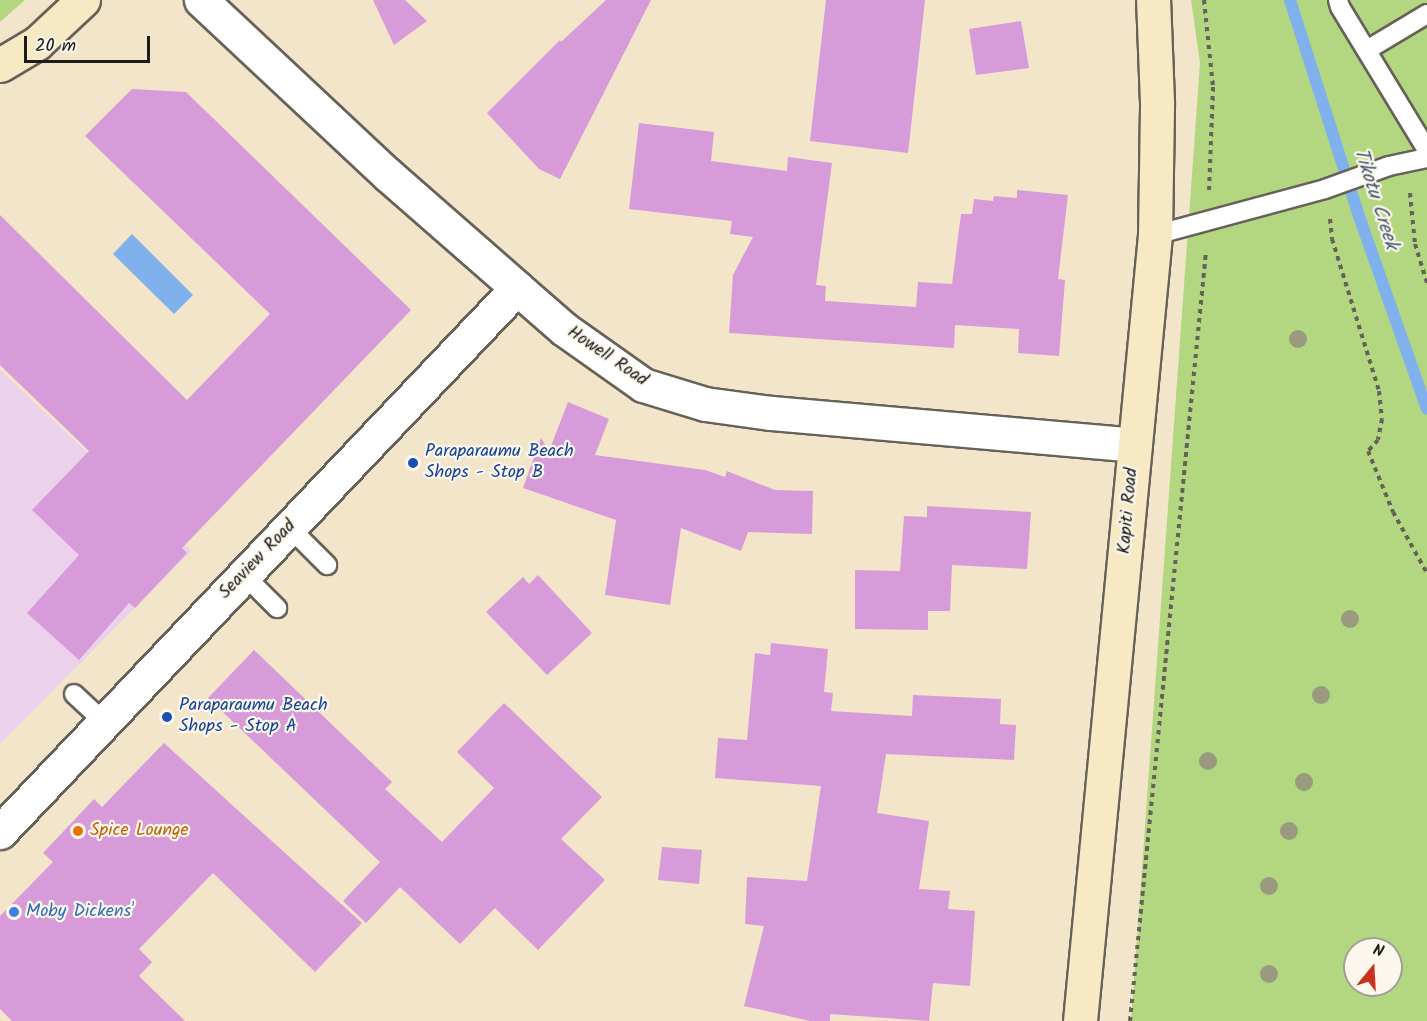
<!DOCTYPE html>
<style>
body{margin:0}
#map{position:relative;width:1427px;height:1021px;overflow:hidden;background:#f2e5ca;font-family:Kalam,sans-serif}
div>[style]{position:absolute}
.built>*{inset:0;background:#ebd1eb}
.green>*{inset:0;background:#b3d780}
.water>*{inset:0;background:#80b1ec}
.stream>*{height:12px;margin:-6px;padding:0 6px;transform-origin:6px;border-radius:6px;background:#80b1ec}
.building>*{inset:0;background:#d89bd9}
.path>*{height:4px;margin-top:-2px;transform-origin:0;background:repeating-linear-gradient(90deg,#676259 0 4.5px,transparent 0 9px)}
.roads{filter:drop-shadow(2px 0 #676259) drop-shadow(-2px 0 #676259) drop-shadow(0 2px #676259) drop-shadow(0 -2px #676259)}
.service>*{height:18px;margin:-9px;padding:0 9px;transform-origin:9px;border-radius:9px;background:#fff}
.minor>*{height:33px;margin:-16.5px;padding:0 16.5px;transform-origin:16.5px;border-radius:16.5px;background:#fff}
.secondary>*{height:33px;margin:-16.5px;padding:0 16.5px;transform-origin:16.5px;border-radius:16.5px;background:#f6e9c3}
.trees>*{width:18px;height:18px;margin:-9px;border-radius:50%;background:#999a7e}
.dots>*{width:16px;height:16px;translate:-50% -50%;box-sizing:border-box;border:3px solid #fbf7ec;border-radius:50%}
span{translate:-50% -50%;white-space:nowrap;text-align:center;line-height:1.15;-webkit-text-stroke:4.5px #fbf7ec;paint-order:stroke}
.street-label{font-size:18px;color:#1c1c1c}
.transit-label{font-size:18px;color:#164399}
.left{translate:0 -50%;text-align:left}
.food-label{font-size:18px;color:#c56008}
.shop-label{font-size:18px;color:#366cbe}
.water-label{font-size:20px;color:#44586f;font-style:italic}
.north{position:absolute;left:1343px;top:937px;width:60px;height:60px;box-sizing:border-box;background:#fbf7ec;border:2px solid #a29f99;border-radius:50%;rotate:18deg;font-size:16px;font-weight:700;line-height:24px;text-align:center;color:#1c1c1c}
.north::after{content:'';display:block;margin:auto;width:21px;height:27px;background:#c8321e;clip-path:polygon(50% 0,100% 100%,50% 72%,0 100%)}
.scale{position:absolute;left:24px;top:36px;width:126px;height:27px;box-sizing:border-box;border:3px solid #1c1c1c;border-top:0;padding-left:8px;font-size:18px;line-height:21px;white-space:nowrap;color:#1c1c1c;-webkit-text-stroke:4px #fbf7ec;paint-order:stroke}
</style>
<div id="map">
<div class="built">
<i style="clip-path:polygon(0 370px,191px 551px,0 744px)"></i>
</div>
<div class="green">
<i style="clip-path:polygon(0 0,25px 0,0 22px)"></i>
<i style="clip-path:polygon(evenodd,1191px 0,1427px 0,1427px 1021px,1131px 1021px,1200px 63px,1191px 0,1355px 949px,1391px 949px,1391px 985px,1355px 985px,1355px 949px)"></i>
</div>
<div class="water">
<i style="clip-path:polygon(132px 234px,193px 295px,174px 314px,113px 254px)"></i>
</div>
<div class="stream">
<i style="left:1290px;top:0;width:230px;rotate:72.3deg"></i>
<i style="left:1360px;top:219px;width:201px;rotate:70.6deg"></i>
</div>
<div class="building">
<i style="clip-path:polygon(373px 0,405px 0,427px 21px,394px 45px)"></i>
<i style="clip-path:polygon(606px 0,651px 0,560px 179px,539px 169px,487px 113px,560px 40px,561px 42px)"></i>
<i style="clip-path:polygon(826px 0,925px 0,908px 153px,810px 141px)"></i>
<i style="clip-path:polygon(1021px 21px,1029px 68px,976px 75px,969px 29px)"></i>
<i style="clip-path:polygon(132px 89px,186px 92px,411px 310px,182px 548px,187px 553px,135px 608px,129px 603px,79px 660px,27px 613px,79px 555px,32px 510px,89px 451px,0 365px,0 215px,187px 400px,270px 314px,85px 136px)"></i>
<i style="clip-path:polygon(639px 123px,714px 132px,711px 161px,787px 171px,788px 157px,832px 163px,816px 285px,826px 286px,825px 301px,916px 307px,918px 282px,952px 284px,961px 214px,972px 214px,974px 199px,993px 201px,994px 196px,1017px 198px,1017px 190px,1068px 195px,1058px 279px,1065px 280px,1059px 356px,1018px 353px,1019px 329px,955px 325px,954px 348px,729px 333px,733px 275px,753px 237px,730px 234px,732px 221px,629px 209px)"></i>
<i style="clip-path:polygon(568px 402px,609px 419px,595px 455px,705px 470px,725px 477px,727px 471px,775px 490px,813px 491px,812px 534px,748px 532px,741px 551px,681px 528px,670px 605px,605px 595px,616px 520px,523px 488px,541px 438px,549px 451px)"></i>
<i style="clip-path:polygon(927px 506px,1031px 512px,1027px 569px,952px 565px,950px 611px,928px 611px,928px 630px,855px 629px,855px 570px,900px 571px,904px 516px,927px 517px)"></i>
<i style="clip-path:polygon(538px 575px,592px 633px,547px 675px,486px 612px,523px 577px,529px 584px)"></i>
<i style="clip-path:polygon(771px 643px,828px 649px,824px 692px,833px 693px,831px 711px,912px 716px,913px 695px,1001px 699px,1000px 724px,1016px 725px,1014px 760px,886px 754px,877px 813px,929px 821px,919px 889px,950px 891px,948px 909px,975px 911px,970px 986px,933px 983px,929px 1021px,830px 1014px,830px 1021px,810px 1021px,744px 1006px,764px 926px,745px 924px,747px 877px,807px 881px,821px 786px,715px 778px,718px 738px,747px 740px,755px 653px,770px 655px)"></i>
<i style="clip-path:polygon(254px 650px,392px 782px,385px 789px,442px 842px,494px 788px,457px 752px,504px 703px,602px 797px,561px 839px,605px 880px,538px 950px,495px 908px,460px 944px,400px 887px,366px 923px,343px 901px,380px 862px,208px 698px)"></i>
<i style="clip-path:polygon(164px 743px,362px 923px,315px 972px,213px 873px,139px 949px,152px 962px,139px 976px,185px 1021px,12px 1021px,0 1009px,0 916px,53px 862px,43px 853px,94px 799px,102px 807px)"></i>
<i style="clip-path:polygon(662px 847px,702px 850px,699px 884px,658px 880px)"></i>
</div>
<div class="path">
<i style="left:1204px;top:0;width:87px;rotate:84.1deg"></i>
<i style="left:1213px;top:87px;width:103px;rotate:92.2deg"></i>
<i style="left:1410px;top:193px;width:51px;rotate:84.4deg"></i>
<i style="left:1415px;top:244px;width:41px;rotate:72.9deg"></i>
<i style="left:1330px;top:219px;width:20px;rotate:84deg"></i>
<i style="left:1332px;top:239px;width:159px;rotate:72.8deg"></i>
<i style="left:1379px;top:391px;width:28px;rotate:84deg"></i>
<i style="left:1382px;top:419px;width:21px;rotate:101deg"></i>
<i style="left:1378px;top:440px;width:15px;rotate:132deg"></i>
<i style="left:1368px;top:451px;width:66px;rotate:67.7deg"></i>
<i style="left:1393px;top:512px;width:70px;rotate:60.9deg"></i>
<i style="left:1130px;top:1021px;width:773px;rotate:-84.36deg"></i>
</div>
<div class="roads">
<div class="service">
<i style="left:1338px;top:0;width:7px;rotate:74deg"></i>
<i style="left:1340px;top:7px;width:167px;rotate:58.7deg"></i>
<i style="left:1367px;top:50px;width:70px;rotate:-31deg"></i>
<i style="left:1155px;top:235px;width:176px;rotate:-15.1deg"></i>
<i style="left:1325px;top:189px;width:68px;rotate:-19.8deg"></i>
<i style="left:1389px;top:166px;width:39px;rotate:-12deg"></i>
<i style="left:289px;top:527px;width:54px;rotate:45deg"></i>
<i style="left:244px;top:575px;width:47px;rotate:45deg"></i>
<i style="left:74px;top:694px;width:41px;rotate:43deg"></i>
</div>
<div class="minor">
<i style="left:201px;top:0;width:255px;rotate:43.1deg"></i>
<i style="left:387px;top:174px;width:173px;rotate:41.2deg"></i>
<i style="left:517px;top:288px;width:62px;rotate:41.1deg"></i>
<i style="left:564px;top:329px;width:97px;rotate:35.3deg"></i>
<i style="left:643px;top:385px;width:65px;rotate:17deg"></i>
<i style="left:705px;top:404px;width:67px;rotate:7.8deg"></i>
<i style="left:771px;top:413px;width:365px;rotate:5deg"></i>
<i style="left:0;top:832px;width:750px;rotate:-46.46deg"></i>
</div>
<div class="secondary">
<i style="left:0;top:65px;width:43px;rotate:-30.7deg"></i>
<i style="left:37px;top:43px;width:63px;rotate:-43.1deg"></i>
<i style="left:1080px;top:1021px;width:790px;rotate:-84.55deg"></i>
<i style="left:1155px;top:235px;width:133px;rotate:-89.1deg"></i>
<i style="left:1157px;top:102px;width:102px;rotate:-92.2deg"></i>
</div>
</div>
<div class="trees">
<i style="left:1298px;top:339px"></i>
<i style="left:1350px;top:619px"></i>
<i style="left:1321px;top:695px"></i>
<i style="left:1208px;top:761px"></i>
<i style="left:1304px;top:782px"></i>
<i style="left:1289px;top:831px"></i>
<i style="left:1269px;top:886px"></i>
<i style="left:1269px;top:974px"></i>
</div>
<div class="dots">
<i style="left:413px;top:463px;background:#1a4fb4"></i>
<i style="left:167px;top:717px;background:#1a4fb4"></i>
<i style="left:78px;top:831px;background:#e8710a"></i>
<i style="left:14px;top:912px;background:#3f7fe0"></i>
</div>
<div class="street-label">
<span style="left:607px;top:357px;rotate:34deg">Howell Road</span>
<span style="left:1129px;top:511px;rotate:-85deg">Kapiti Road</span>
<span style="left:258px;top:560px;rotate:-46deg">Seaview Road</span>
</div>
<div class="transit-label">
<span class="left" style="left:425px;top:463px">Paraparaumu Beach<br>Shops - Stop B</span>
<span class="left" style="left:179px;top:717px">Paraparaumu Beach<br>Shops - Stop A</span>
</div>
<div class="food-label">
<span class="left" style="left:90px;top:831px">Spice Lounge</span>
</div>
<div class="shop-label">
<span class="left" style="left:26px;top:912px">Moby Dickens'</span>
</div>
<div class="water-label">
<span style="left:1375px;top:199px;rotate:72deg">Tikotu Creek</span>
</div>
<div class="north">N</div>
<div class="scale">20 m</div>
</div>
